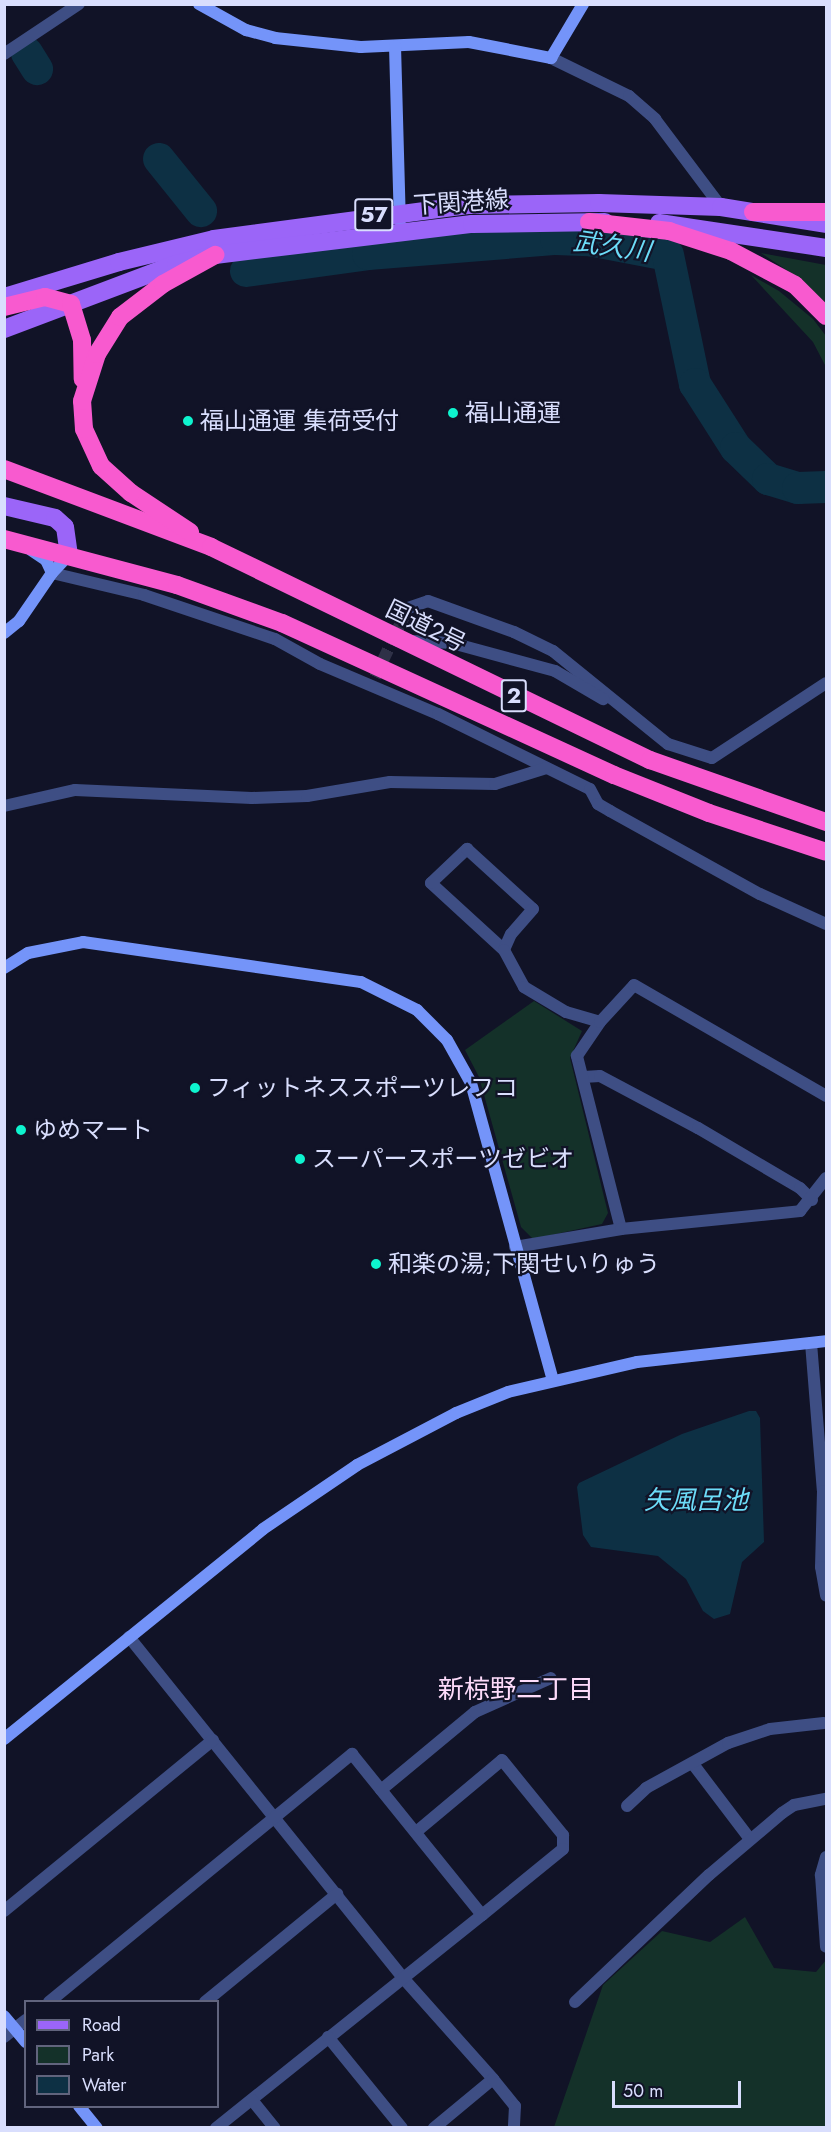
<!DOCTYPE html>
<meta charset="utf-8">
<style>
body{margin:0}
#map{position:relative;width:831px;height:2132px;overflow:hidden;background:#111327;font-family:Jost,"Noto Sans JP",sans-serif}
div>[style]{position:absolute}
.green>*{inset:0;background:#143129}
.water>*{inset:0;background:#0d3044}
.river>*{height:32px;margin:-16px;padding:0 16px;transform-origin:16px;border-radius:16px;background:#0d3044}
.street-tunnel>*{height:12px;margin-top:-6px;transform-origin:0;background:repeating-linear-gradient(90deg,#2f3147 0 12px,transparent 0 18px)}
.street>*{height:12px;margin:-6px;padding:0 6px;transform-origin:6px;border-radius:6px;background:#3e4e84}
.secondary>*{height:12px;margin:-6px;padding:0 6px;transform-origin:6px;border-radius:6px;background:#7494f9}
.primary>*{height:18px;margin:-9px;padding:0 9px;transform-origin:9px;border-radius:9px;background:#9b65f8}
.highway>*{height:18px;margin:-9px;padding:0 9px;transform-origin:9px;border-radius:9px;background:#f85acf}
.dots>*{width:16px;height:16px;translate:-50% -50%;box-sizing:border-box;border:3px solid #111327;border-radius:50%}
span{translate:-50% -50%;white-space:nowrap;text-align:center;line-height:1.15;-webkit-text-stroke:4.5px #111327;paint-order:stroke}
.shield-label span{padding:2px 4px;background:#111327;border:2px solid;border-radius:4px;-webkit-text-stroke-width:0}
.shield-label{font-size:22px;color:#d9defd;font-weight:700}
.street-label{font-size:24px;color:#d9defd}
.poi-label{font-size:24px;color:#d9defd}
.left{translate:0 -50%;text-align:left}
.water-label{font-size:26px;color:#6cdcf8;font-style:italic}
.neighbourhood-label{font-size:26px;color:#fddbfa}
.frame{position:absolute;inset:0;border:6px solid #d9defd;pointer-events:none}
.legend{position:absolute;left:24px;top:2000px;width:195px;height:108px;box-sizing:border-box;background:#111327;border:2px solid #61647d;margin:0;padding:8px 10px;list-style:none;font-size:18px;color:#d9defd}
.legend li{display:flex;align-items:center;gap:12px;height:30px}
.legend b{width:30px;border:2px solid #61647d}
.scale{position:absolute;left:612px;top:2081px;width:129px;height:27px;box-sizing:border-box;border:3px solid #d9defd;border-top:0;padding-left:8px;font-size:18px;line-height:21px;white-space:nowrap;color:#d9defd;-webkit-text-stroke:4px #111327;paint-order:stroke}
</style>
<div id="map">
<div class="green">
<i style="clip-path:polygon(761px 253px,826px 265px,826px 304px,797px 277px)"></i>
<i style="clip-path:polygon(751px 275px,779px 291px,813px 319px,826px 336px,826px 367px,813px 342px)"></i>
<i style="clip-path:polygon(534px 1001px,582px 1031px,570px 1058px,608px 1213px,602px 1224px,533px 1239px,521px 1227px,479px 1077px,465px 1050px)"></i>
<i style="clip-path:polygon(745px 1917px,774px 1968px,816px 1972px,826px 1960px,826px 2127px,554px 2127px,603px 1985px,662px 1931px,710px 1942px)"></i>
</div>
<div class="water">
<i style="clip-path:polygon(749px 1411px,756px 1411px,760px 1418px,764px 1542px,742px 1562px,730px 1614px,714px 1619px,703px 1611px,686px 1579px,658px 1556px,591px 1547px,583px 1535px,577px 1487px,579px 1483px,682px 1434px)"></i>
</div>
<div class="river">
<i style="left:27px;top:53px;width:19px;rotate:58deg"></i>
<i style="left:159px;top:159px;width:67px;rotate:51.1deg"></i>
<i style="left:246px;top:271px;width:123px;rotate:-7.9deg"></i>
<i style="left:368px;top:254px;width:189px;rotate:-4.6deg"></i>
<i style="left:556px;top:239px;width:33px;rotate:2deg"></i>
<i style="left:589px;top:240px;width:80px;rotate:10.8deg"></i>
<i style="left:668px;top:255px;width:132px;rotate:78.2deg"></i>
<i style="left:695px;top:384px;width:76px;rotate:57.4deg"></i>
<i style="left:736px;top:448px;width:45px;rotate:44.1deg"></i>
<i style="left:768px;top:479px;width:31px;rotate:17deg"></i>
<i style="left:798px;top:488px;width:28px;rotate:-2deg"></i>
</div>
<div class="street-tunnel">
<i style="left:375px;top:677px;width:76px;rotate:-64.4deg"></i>
</div>
<div class="street">
<i style="left:4px;top:54px;width:90px;rotate:-33.7deg"></i>
<i style="left:551px;top:58px;width:87px;rotate:26deg"></i>
<i style="left:629px;top:96px;width:35px;rotate:41deg"></i>
<i style="left:655px;top:119px;width:110px;rotate:53.1deg"></i>
<i style="left:52px;top:573px;width:95px;rotate:13.4deg"></i>
<i style="left:144px;top:595px;width:138px;rotate:18.6deg"></i>
<i style="left:275px;top:639px;width:51px;rotate:29.1deg"></i>
<i style="left:320px;top:664px;width:128px;rotate:23deg"></i>
<i style="left:438px;top:714px;width:169px;rotate:26.3deg"></i>
<i style="left:590px;top:789px;width:17px;rotate:62deg"></i>
<i style="left:598px;top:804px;width:14px;rotate:30deg"></i>
<i style="left:610px;top:811px;width:171px;rotate:29deg"></i>
<i style="left:760px;top:894px;width:72px;rotate:24.4deg"></i>
<i style="left:408px;top:608px;width:21px;rotate:-19deg"></i>
<i style="left:428px;top:601px;width:91px;rotate:19.8deg"></i>
<i style="left:514px;top:632px;width:43px;rotate:26deg"></i>
<i style="left:553px;top:651px;width:148px;rotate:39deg"></i>
<i style="left:668px;top:744px;width:46px;rotate:17.7deg"></i>
<i style="left:712px;top:758px;width:136px;rotate:-33.3deg"></i>
<i style="left:412px;top:641px;width:40px;rotate:2.9deg"></i>
<i style="left:452px;top:643px;width:107px;rotate:15.2deg"></i>
<i style="left:555px;top:671px;width:56px;rotate:30.3deg"></i>
<i style="left:4px;top:806px;width:73px;rotate:-12.7deg"></i>
<i style="left:75px;top:790px;width:177px;rotate:2.6deg"></i>
<i style="left:252px;top:798px;width:55px;rotate:-2.1deg"></i>
<i style="left:307px;top:796px;width:84px;rotate:-9.6deg"></i>
<i style="left:390px;top:782px;width:105px;rotate:1.1deg"></i>
<i style="left:495px;top:784px;width:53px;rotate:-17.4deg"></i>
<i style="left:504px;top:950px;width:99px;rotate:-137.5deg"></i>
<i style="left:431px;top:883px;width:50px;rotate:-43.4deg"></i>
<i style="left:467px;top:849px;width:89px;rotate:42.3deg"></i>
<i style="left:533px;top:909px;width:33px;rotate:131deg"></i>
<i style="left:511px;top:934px;width:17px;rotate:114deg"></i>
<i style="left:504px;top:950px;width:42px;rotate:61.6deg"></i>
<i style="left:524px;top:987px;width:49px;rotate:30.8deg"></i>
<i style="left:566px;top:1012px;width:35px;rotate:16deg"></i>
<i style="left:583px;top:1077px;width:17px;rotate:-3deg"></i>
<i style="left:600px;top:1076px;width:111px;rotate:28deg"></i>
<i style="left:698px;top:1128px;width:118px;rotate:30.5deg"></i>
<i style="left:800px;top:1188px;width:17px;rotate:45deg"></i>
<i style="left:621px;top:1229px;width:179px;rotate:-104.3deg"></i>
<i style="left:577px;top:1056px;width:41px;rotate:-55.9deg"></i>
<i style="left:600px;top:1022px;width:50px;rotate:-47.4deg"></i>
<i style="left:634px;top:985px;width:222px;rotate:30deg"></i>
<i style="left:515px;top:1247px;width:108px;rotate:-9.6deg"></i>
<i style="left:621px;top:1229px;width:180px;rotate:-5.7deg"></i>
<i style="left:800px;top:1211px;width:42px;rotate:-51.8deg"></i>
<i style="left:811px;top:1343px;width:148px;rotate:85.4deg"></i>
<i style="left:823px;top:1491px;width:76px;rotate:91.5deg"></i>
<i style="left:821px;top:1567px;width:29px;rotate:80deg"></i>
<i style="left:129px;top:1637px;width:439px;rotate:51.2deg"></i>
<i style="left:404px;top:1979px;width:134px;rotate:48.3deg"></i>
<i style="left:493px;top:2079px;width:77px;rotate:140.3deg"></i>
<i style="left:693px;top:1764px;width:94px;rotate:52.8deg"></i>
<i style="left:381px;top:1790px;width:122px;rotate:-39.7deg"></i>
<i style="left:475px;top:1712px;width:83px;rotate:-24.1deg"></i>
<i style="left:627px;top:1806px;width:26px;rotate:-43deg"></i>
<i style="left:646px;top:1788px;width:94px;rotate:-28.8deg"></i>
<i style="left:728px;top:1743px;width:44px;rotate:-18.4deg"></i>
<i style="left:770px;top:1729px;width:54px;rotate:-6.3deg"></i>
<i style="left:416px;top:1832px;width:112px;rotate:-39.9deg"></i>
<i style="left:502px;top:1760px;width:97px;rotate:50.9deg"></i>
<i style="left:563px;top:1835px;width:14px;rotate:90deg"></i>
<i style="left:563px;top:1849px;width:104px;rotate:140.8deg"></i>
<i style="left:826px;top:1857px;width:19px;rotate:106deg"></i>
<i style="left:821px;top:1875px;width:72px;rotate:86deg"></i>
<i style="left:4px;top:1911px;width:270px;rotate:-39.3deg"></i>
<i style="left:49px;top:2002px;width:392px;rotate:-39.3deg"></i>
<i style="left:352px;top:1754px;width:207px;rotate:51.1deg"></i>
<i style="left:482px;top:1915px;width:341px;rotate:141.3deg"></i>
<i style="left:205px;top:2002px;width:171px;rotate:-39.3deg"></i>
<i style="left:575px;top:2002px;width:185px;rotate:-43.5deg"></i>
<i style="left:709px;top:1875px;width:96px;rotate:-40.3deg"></i>
<i style="left:782px;top:1813px;width:14px;rotate:-34deg"></i>
<i style="left:794px;top:1805px;width:33px;rotate:-11deg"></i>
<i style="left:4px;top:2037px;width:28px;rotate:-38deg"></i>
<i style="left:328px;top:2037px;width:117px;rotate:50.9deg"></i>
<i style="left:493px;top:2079px;width:35px;rotate:51deg"></i>
<i style="left:515px;top:2106px;width:22px;rotate:93deg"></i>
<i style="left:252px;top:2100px;width:36px;rotate:51deg"></i>
</div>
<div class="secondary">
<i style="left:199px;top:4px;width:54px;rotate:29deg"></i>
<i style="left:246px;top:30px;width:30px;rotate:15deg"></i>
<i style="left:275px;top:38px;width:86px;rotate:6deg"></i>
<i style="left:361px;top:47px;width:108px;rotate:-2.7deg"></i>
<i style="left:469px;top:42px;width:84px;rotate:11deg"></i>
<i style="left:551px;top:58px;width:63px;rotate:-59.3deg"></i>
<i style="left:395px;top:46px;width:175px;rotate:88.4deg"></i>
<i style="left:31px;top:550px;width:18px;rotate:34deg"></i>
<i style="left:46px;top:560px;width:14px;rotate:65deg"></i>
<i style="left:4px;top:633px;width:19px;rotate:-39deg"></i>
<i style="left:19px;top:621px;width:58px;rotate:-55.5deg"></i>
<i style="left:52px;top:573px;width:25px;rotate:-47deg"></i>
<i style="left:4px;top:968px;width:28px;rotate:-32deg"></i>
<i style="left:28px;top:953px;width:56px;rotate:-11.3deg"></i>
<i style="left:83px;top:942px;width:281px;rotate:8.2deg"></i>
<i style="left:361px;top:982px;width:63px;rotate:26.6deg"></i>
<i style="left:417px;top:1010px;width:42px;rotate:45deg"></i>
<i style="left:447px;top:1040px;width:49px;rotate:60.8deg"></i>
<i style="left:471px;top:1083px;width:308px;rotate:74.6deg"></i>
<i style="left:4px;top:1739px;width:333px;rotate:-39deg"></i>
<i style="left:263px;top:1529px;width:114px;rotate:-34.2deg"></i>
<i style="left:357px;top:1465px;width:112px;rotate:-27.7deg"></i>
<i style="left:456px;top:1413px;width:56px;rotate:-22deg"></i>
<i style="left:508px;top:1392px;width:132px;rotate:-13.1deg"></i>
<i style="left:637px;top:1362px;width:190px;rotate:-6.3deg"></i>
<i style="left:4px;top:2016px;width:34px;rotate:50deg"></i>
<i style="left:79px;top:2106px;width:28px;rotate:51deg"></i>
</div>
<div class="primary">
<i style="left:659px;top:223px;width:169px;rotate:8.5deg"></i>
<i style="left:4px;top:297px;width:120px;rotate:-16.9deg"></i>
<i style="left:119px;top:262px;width:98px;rotate:-13.6deg"></i>
<i style="left:214px;top:239px;width:258px;rotate:-7.6deg"></i>
<i style="left:470px;top:205px;width:129px;rotate:-0.9deg"></i>
<i style="left:599px;top:203px;width:122px;rotate:1.9deg"></i>
<i style="left:721px;top:207px;width:106px;rotate:9.2deg"></i>
<i style="left:4px;top:329px;width:184px;rotate:-20.7deg"></i>
<i style="left:176px;top:264px;width:40px;rotate:-13deg"></i>
<i style="left:215px;top:255px;width:259px;rotate:-6.9deg"></i>
<i style="left:472px;top:224px;width:133px;rotate:-0.9deg"></i>
<i style="left:4px;top:506px;width:52px;rotate:13.2deg"></i>
<i style="left:55px;top:518px;width:13px;rotate:42deg"></i>
<i style="left:65px;top:527px;width:28px;rotate:82deg"></i>
</div>
<div class="highway">
<i style="left:753px;top:212px;width:73px"></i>
<i style="left:589px;top:222px;width:81px;rotate:6.4deg"></i>
<i style="left:669px;top:231px;width:65px;rotate:17.9deg"></i>
<i style="left:731px;top:251px;width:72px;rotate:28deg"></i>
<i style="left:795px;top:285px;width:44px;rotate:45deg"></i>
<i style="left:4px;top:307px;width:42px;rotate:-13.7deg"></i>
<i style="left:45px;top:297px;width:27px;rotate:15deg"></i>
<i style="left:71px;top:304px;width:38px;rotate:73deg"></i>
<i style="left:82px;top:340px;width:39px;rotate:89deg"></i>
<i style="left:4px;top:469px;width:221px;rotate:20.6deg"></i>
<i style="left:211px;top:547px;width:488px;rotate:25.9deg"></i>
<i style="left:650px;top:760px;width:187px;rotate:19.4deg"></i>
<i style="left:190px;top:532px;width:71px;rotate:-146.5deg"></i>
<i style="left:131px;top:493px;width:40px;rotate:-138deg"></i>
<i style="left:101px;top:466px;width:41px;rotate:-114.7deg"></i>
<i style="left:84px;top:429px;width:28px;rotate:-94deg"></i>
<i style="left:82px;top:401px;width:49px;rotate:-72.3deg"></i>
<i style="left:97px;top:354px;width:44px;rotate:-58.1deg"></i>
<i style="left:120px;top:317px;width:54px;rotate:-37.5deg"></i>
<i style="left:163px;top:284px;width:60px;rotate:-29.1deg"></i>
<i style="left:4px;top:539px;width:179px;rotate:14.9deg"></i>
<i style="left:177px;top:585px;width:112px;rotate:19.9deg"></i>
<i style="left:282px;top:623px;width:365px;rotate:24.6deg"></i>
<i style="left:614px;top:775px;width:102px;rotate:21.8deg"></i>
<i style="left:709px;top:813px;width:123px;rotate:18.4deg"></i>
</div>
<div class="dots">
<i style="left:453px;top:413px;background:#0ef4cf"></i>
<i style="left:188px;top:421px;background:#0ef4cf"></i>
<i style="left:195px;top:1088px;background:#0ef4cf"></i>
<i style="left:21px;top:1130px;background:#0ef4cf"></i>
<i style="left:300px;top:1159px;background:#0ef4cf"></i>
<i style="left:376px;top:1264px;background:#0ef4cf"></i>
</div>
<div class="shield-label">
<span style="left:374px;top:215px">57</span>
<span style="left:514px;top:696px">2</span>
</div>
<div class="street-label">
<span style="left:461px;top:202px;rotate:-4deg">下関港線</span>
<span style="left:426px;top:626px;rotate:26deg">国道2号</span>
</div>
<div class="poi-label">
<span class="left" style="left:465px;top:413px">福山通運</span>
<span class="left" style="left:200px;top:421px">福山通運 集荷受付</span>
<span class="left" style="left:207px;top:1088px">フィットネススポーツレフコ</span>
<span class="left" style="left:33px;top:1130px">ゆめマート</span>
<span class="left" style="left:312px;top:1159px">スーパースポーツゼビオ</span>
<span class="left" style="left:388px;top:1264px">和楽の湯;下関せいりゅう</span>
</div>
<div class="water-label">
<span style="left:612px;top:247px;rotate:8deg">武久川</span>
<span style="left:696px;top:1501px">矢風呂池</span>
</div>
<div class="neighbourhood-label">
<span style="left:516px;top:1690px">新椋野二丁目</span>
</div>
<div class="frame"></div>
<ul class="legend">
<li><b style="height:8px;background:#9b65f8"></b>Road</li>
<li><b style="height:16px;background:#143129"></b>Park</li>
<li><b style="height:16px;background:#0d3044"></b>Water</li>
</ul>
<div class="scale">50 m</div>
</div>
